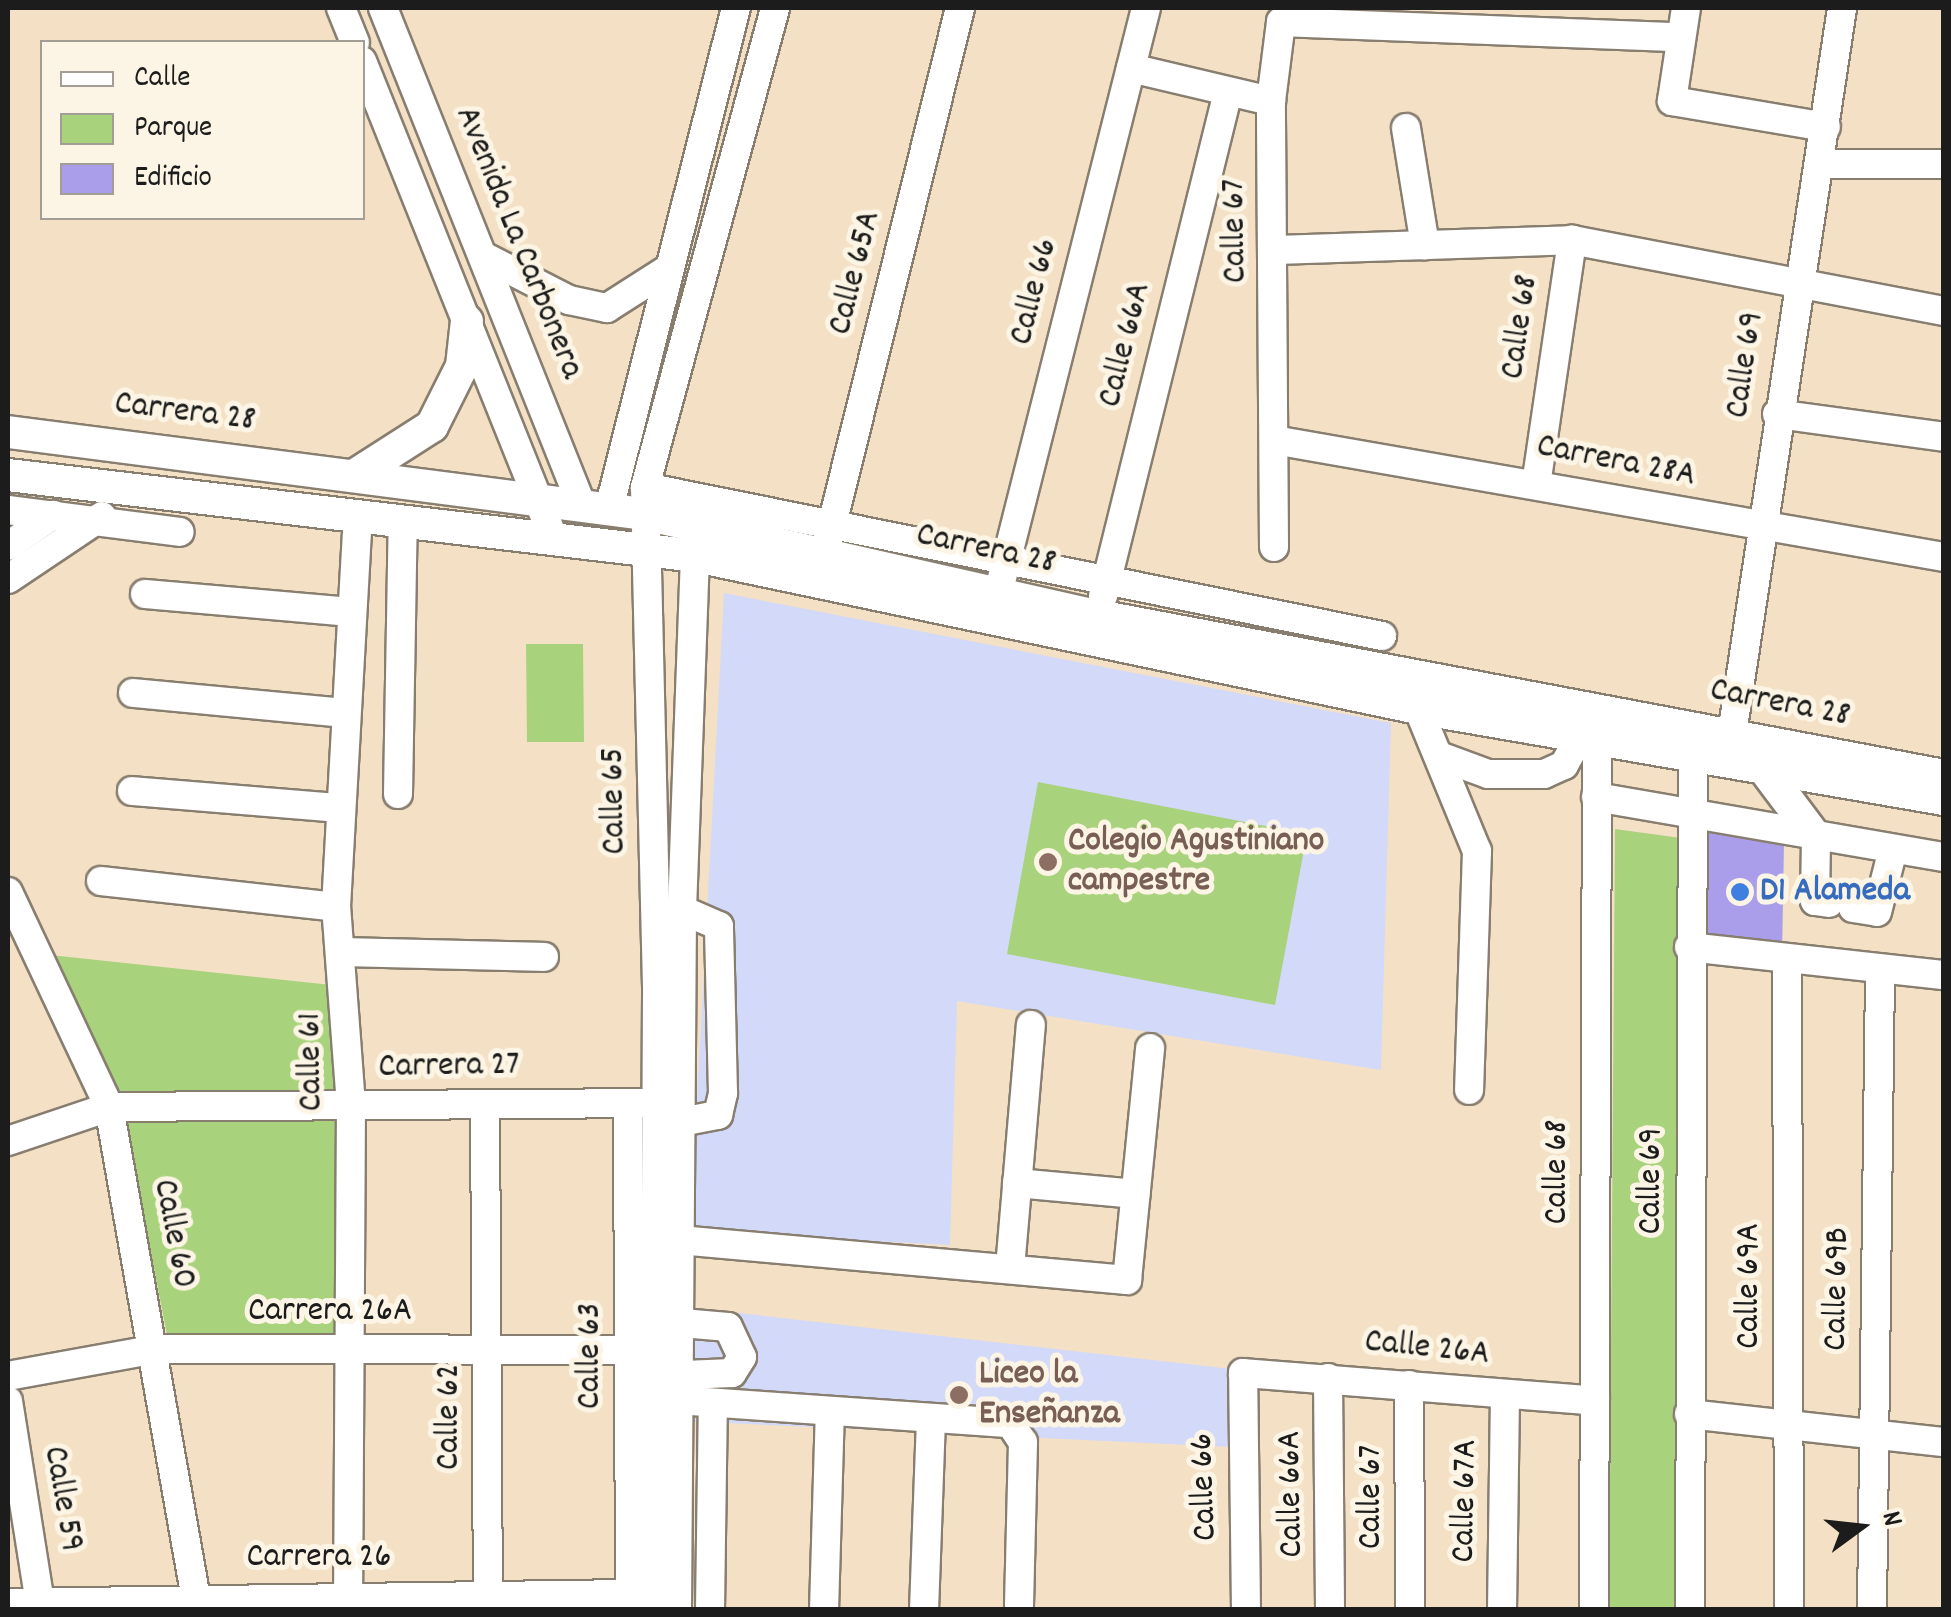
<!DOCTYPE html>
<meta charset="utf-8">
<style>
body{margin:0}
#map{position:relative;width:1951px;height:1617px;overflow:hidden;background:#f4e1c5;font-family:Dekko,sans-serif}
div>[style]{position:absolute}
.built>*{inset:0;background:#d3d9f9}
.green>*{inset:0;background:#a9d27d}
.building>*{inset:0;background:#aa9de9}
.roads{filter:drop-shadow(2px 0 #887e70) drop-shadow(-2px 0 #887e70) drop-shadow(0 2px #887e70) drop-shadow(0 -2px #887e70)}
.minor>*{height:28px;margin:-14px;padding:0 14px;transform-origin:14px;border-radius:14px;background:#fff}
.major>*{height:32px;margin:-16px;padding:0 16px;transform-origin:16px;border-radius:16px;background:#fff}
.dots>*{width:28px;height:28px;translate:-50% -50%;box-sizing:border-box;border:5px solid #fcf5e5;border-radius:50%}
span{translate:-50% -50%;white-space:nowrap;text-align:center;line-height:1.15;-webkit-text-stroke:10px #fcf5e5;paint-order:stroke}
.street-label{font-size:35px;color:#1c1c1c}
.education-label{font-size:35px;color:#785e54;font-weight:700}
.left{translate:0 -50%;text-align:left}
.shop-label{font-size:35px;color:#366cbe;font-weight:700}
.frame{position:absolute;inset:0;border:10px solid #1c1c1c;pointer-events:none}
.legend{position:absolute;left:40px;top:40px;width:325px;height:180px;box-sizing:border-box;background:#fcf5e5;border:2px solid #a29e95;margin:0;padding:12px 18px;list-style:none;font-size:30px;color:#1c1c1c}
.legend li{display:flex;align-items:center;gap:20px;height:50px}
.legend b{width:50px;border:2px solid #a29e95}
.north{position:absolute;left:1811px;top:1477px;width:100px;height:100px;-webkit-text-stroke:8px #fcf5e5;paint-order:stroke;rotate:75deg;font-size:28px;font-weight:700;line-height:40px;text-align:center;color:#1c1c1c}
.north::after{content:'';display:block;margin:auto;width:35px;height:45px;background:#1c1c1c;clip-path:polygon(50% 0,100% 100%,50% 72%,0 100%)}
</style>
<div id="map">
<div class="built">
<i style="clip-path:polygon(724px 593px,1391px 723px,1381px 1070px,957px 1001px,950px 1245px,690px 1232px)"></i>
<i style="clip-path:polygon(686px 1307px,1232px 1369px,1232px 1447px,685px 1421px)"></i>
</div>
<div class="green">
<i style="clip-path:polygon(526px 644px,583px 644px,584px 742px,527px 742px)"></i>
<i style="clip-path:polygon(1038px 782px,1307px 834px,1275px 1005px,1007px 954px)"></i>
<i style="clip-path:polygon(1615px 829px,1681px 838px,1679px 1609px,1609px 1610px)"></i>
<i style="clip-path:polygon(41px 954px,341px 986px,334px 1098px,111px 1095px)"></i>
<i style="clip-path:polygon(339px 1117px,337px 1339px,168px 1340px,125px 1120px)"></i>
</div>
<div class="building">
<i style="clip-path:polygon(1696px 825px,1784px 842px,1782px 956px,1696px 942px)"></i>
</div>
<div class="roads">
<div class="minor">
<i style="left:341px;top:8px;width:37px;rotate:68deg"></i>
<i style="left:383px;top:8px;width:536px;rotate:68.22deg"></i>
<i style="left:1686px;top:8px;width:94px;rotate:98.6deg"></i>
<i style="left:1672px;top:101px;width:156px;rotate:9.6deg"></i>
<i style="left:362px;top:61px;width:513px;rotate:68.14deg"></i>
<i style="left:1131px;top:68px;width:144px;rotate:13.3deg"></i>
<i style="left:1406px;top:128px;width:119px;rotate:80.8deg"></i>
<i style="left:1820px;top:164px;width:124px"></i>
<i style="left:1275px;top:250px;width:297px;rotate:-1.9deg"></i>
<i style="left:1572px;top:240px;width:379px;rotate:10.8deg"></i>
<i style="left:483px;top:256px;width:97px;rotate:27.1deg"></i>
<i style="left:569px;top:300px;width:39px;rotate:12deg"></i>
<i style="left:607px;top:308px;width:72px;rotate:-32.6deg"></i>
<i style="left:1777px;top:414px;width:169px;rotate:7.8deg"></i>
<i style="left:1274px;top:440px;width:680px;rotate:9.91deg"></i>
<i style="left:1536px;top:485px;width:248px;rotate:-81.6deg"></i>
<i style="left:645px;top:487px;width:752px;rotate:11.43deg"></i>
<i style="left:609px;top:509px;width:517px;rotate:-75.78deg"></i>
<i style="left:8px;top:510px;width:173px;rotate:7.3deg"></i>
<i style="left:827px;top:545px;width:553px;rotate:-76.09deg"></i>
<i style="left:8px;top:546px;width:55px;rotate:-34.6deg"></i>
<i style="left:1274px;top:547px;width:446px;rotate:-90.4deg"></i>
<i style="left:1271px;top:101px;width:80px;rotate:-82.8deg"></i>
<i style="left:1281px;top:22px;width:396px;rotate:2.2deg"></i>
<i style="left:1002px;top:578px;width:588px;rotate:-75.82deg"></i>
<i style="left:8px;top:579px;width:113px;rotate:-33.8deg"></i>
<i style="left:145px;top:594px;width:207px;rotate:5deg"></i>
<i style="left:1103px;top:596px;width:519px;rotate:-76.07deg"></i>
<i style="left:133px;top:693px;width:212px;rotate:5.4deg"></i>
<i style="left:1418px;top:708px;width:155px;rotate:67.6deg"></i>
<i style="left:1477px;top:851px;width:239px;rotate:91.9deg"></i>
<i style="left:1732px;top:734px;width:734px;rotate:-81.38deg"></i>
<i style="left:1439px;top:756px;width:52px;rotate:20.2deg"></i>
<i style="left:1488px;top:774px;width:56px"></i>
<i style="left:1544px;top:774px;width:22px;rotate:-24deg"></i>
<i style="left:1564px;top:765px;width:37px;rotate:-61deg"></i>
<i style="left:132px;top:791px;width:207px;rotate:4.7deg"></i>
<i style="left:398px;top:794px;width:274px;rotate:-89deg"></i>
<i style="left:1596px;top:797px;width:353px;rotate:9.8deg"></i>
<i style="left:1816px;top:838px;width:63px;rotate:90.9deg"></i>
<i style="left:1815px;top:901px;width:14px;rotate:8deg"></i>
<i style="left:101px;top:881px;width:236px;rotate:6.3deg"></i>
<i style="left:8px;top:892px;width:238px;rotate:64.8deg"></i>
<i style="left:109px;top:1107px;width:511px;rotate:79.97deg"></i>
<i style="left:1853px;top:908px;width:24px;rotate:9deg"></i>
<i style="left:1877px;top:912px;width:65px;rotate:-75.7deg"></i>
<i style="left:1689px;top:947px;width:257px;rotate:6.3deg"></i>
<i style="left:346px;top:952px;width:198px;rotate:1.4deg"></i>
<i style="left:1787px;top:963px;width:647px;rotate:89.82deg"></i>
<i style="left:628px;top:1103px;width:507px;rotate:89.77deg"></i>
<i style="left:485px;top:1104px;width:506px;rotate:89.66deg"></i>
<i style="left:681px;top:1122px;width:38px;rotate:-11deg"></i>
<i style="left:718px;top:1115px;width:23px;rotate:-77deg"></i>
<i style="left:723px;top:1093px;width:167px;rotate:-91.4deg"></i>
<i style="left:719px;top:926px;width:40px;rotate:-156.6deg"></i>
<i style="left:8px;top:1141px;width:107px;rotate:-18.6deg"></i>
<i style="left:109px;top:1107px;width:547px;rotate:-0.42deg"></i>
<i style="left:1017px;top:1183px;width:119px;rotate:5.3deg"></i>
<i style="left:679px;top:1240px;width:450px;rotate:5.1deg"></i>
<i style="left:1127px;top:1280px;width:233px;rotate:-84.3deg"></i>
<i style="left:1010px;top:1268px;width:244px;rotate:-85.1deg"></i>
<i style="left:659px;top:1321px;width:69px;rotate:5deg"></i>
<i style="left:728px;top:1327px;width:33px;rotate:65deg"></i>
<i style="left:742px;top:1357px;width:19px;rotate:122deg"></i>
<i style="left:732px;top:1373px;width:72px;rotate:177.6deg"></i>
<i style="left:8px;top:1376px;width:151px;rotate:-10.3deg"></i>
<i style="left:157px;top:1349px;width:497px;rotate:0.1deg"></i>
<i style="left:1328px;top:1378px;width:232px;rotate:89.5deg"></i>
<i style="left:1409px;top:1385px;width:225px;rotate:89.7deg"></i>
<i style="left:677px;top:1400px;width:334px;rotate:4deg"></i>
<i style="left:1010px;top:1423px;width:23px;rotate:56deg"></i>
<i style="left:1023px;top:1442px;width:168px;rotate:91.4deg"></i>
<i style="left:8px;top:1401px;width:212px;rotate:81deg"></i>
<i style="left:1689px;top:1414px;width:257px;rotate:6.3deg"></i>
<i style="left:8px;top:1603px;width:622px;rotate:-0.83deg"></i>
<i style="left:348px;top:1610px;width:505px;rotate:-89.66deg"></i>
<i style="left:351px;top:1105px;width:199px;rotate:-94.3deg"></i>
<i style="left:336px;top:907px;width:393px;rotate:-86.8deg"></i>
<i style="left:654px;top:1610px;width:623px;rotate:-89.72deg"></i>
<i style="left:657px;top:987px;width:500px;rotate:-91.37deg"></i>
<i style="left:645px;top:487px;width:496px;rotate:-74.8deg"></i>
<i style="left:677px;top:1610px;width:700px;rotate:-89.59deg"></i>
<i style="left:682px;top:910px;width:374px;rotate:-87.9deg"></i>
<i style="left:710px;top:1610px;width:206px;rotate:-89.2deg"></i>
<i style="left:824px;top:1610px;width:197px;rotate:-88.3deg"></i>
<i style="left:924px;top:1610px;width:192px;rotate:-87.9deg"></i>
<i style="left:1246px;top:1610px;width:237px;rotate:-90.7deg"></i>
<i style="left:1243px;top:1373px;width:353px;rotate:4.5deg"></i>
<i style="left:1502px;top:1610px;width:215px;rotate:-89.2deg"></i>
<i style="left:1594px;top:1610px;width:874px;rotate:-89.8deg"></i>
<i style="left:1690px;top:1610px;width:857px;rotate:-89.8deg"></i>
<i style="left:1872px;top:1610px;width:640px;rotate:-89.28deg"></i>
</div>
<div class="major">
<i style="left:8px;top:432px;width:641px;rotate:7.35deg"></i>
<i style="left:644px;top:514px;width:465px;rotate:12.7deg"></i>
<i style="left:1098px;top:616px;width:861px;rotate:10.71deg"></i>
<i style="left:357px;top:474px;width:89px;rotate:-32.6deg"></i>
<i style="left:432px;top:426px;width:67px;rotate:-63.4deg"></i>
<i style="left:462px;top:366px;width:45px;rotate:-83.7deg"></i>
<i style="left:8px;top:475px;width:693px;rotate:6.71deg"></i>
<i style="left:696px;top:556px;width:738px;rotate:11.89deg"></i>
<i style="left:1418px;top:708px;width:534px;rotate:9.82deg"></i>
<i style="left:1762px;top:766px;width:90px;rotate:53.1deg"></i>
</div>
</div>
<div class="dots">
<i style="left:1048px;top:862px;background:#8d6e63"></i>
<i style="left:1740px;top:892px;background:#3f7fe0"></i>
<i style="left:959px;top:1395px;background:#8d6e63"></i>
</div>
<div class="street-label">
<span style="left:1236px;top:231px;rotate:-91deg">Calle 67</span>
<span style="left:518px;top:243px;rotate:68deg">Avenida La Carbonera</span>
<span style="left:856px;top:273px;rotate:-76deg">Calle 65A</span>
<span style="left:1035px;top:292px;rotate:-76deg">Calle 66</span>
<span style="left:1521px;top:327px;rotate:-82deg">Calle 68</span>
<span style="left:1126px;top:345px;rotate:-76deg">Calle 66A</span>
<span style="left:1746px;top:365px;rotate:-82deg">Calle 69</span>
<span style="left:185px;top:413px;rotate:7deg">Carrera 28</span>
<span style="left:1616px;top:462px;rotate:11deg">Carrera 28A</span>
<span style="left:986px;top:550px;rotate:12deg">Carrera 28</span>
<span style="left:1780px;top:704px;rotate:11deg">Carrera 28</span>
<span style="left:615px;top:801px;rotate:-91deg">Calle 65</span>
<span style="left:312px;top:1062px;rotate:-91deg">Calle 61</span>
<span style="left:449px;top:1067px;rotate:-1deg">Carrera 27</span>
<span style="left:1558px;top:1172px;rotate:-90deg">Calle 68</span>
<span style="left:1652px;top:1181px;rotate:-90deg">Calle 69</span>
<span style="left:173px;top:1234px;rotate:79deg">Calle 60</span>
<span style="left:1750px;top:1286px;rotate:-90deg">Calle 69A</span>
<span style="left:1838px;top:1289px;rotate:-89deg">Calle 69B</span>
<span style="left:330px;top:1312px">Carrera 26A</span>
<span style="left:1427px;top:1349px;rotate:6deg">Calle 26A</span>
<span style="left:591px;top:1356px;rotate:-90deg">Calle 63</span>
<span style="left:450px;top:1417px;rotate:-90deg">Calle 62</span>
<span style="left:1205px;top:1487px;rotate:-92deg">Calle 66</span>
<span style="left:1292px;top:1494px;rotate:-91deg">Calle 66A</span>
<span style="left:1372px;top:1497px;rotate:-90deg">Calle 67</span>
<span style="left:62px;top:1499px;rotate:80deg">Calle 59</span>
<span style="left:1466px;top:1501px;rotate:-89deg">Calle 67A</span>
<span style="left:319px;top:1558px">Carrera 26</span>
</div>
<div class="education-label">
<span class="left" style="left:1068px;top:862px">Colegio Agustiniano<br>campestre</span>
<span class="left" style="left:979px;top:1395px">Liceo la<br>Enseñanza</span>
</div>
<div class="shop-label">
<span class="left" style="left:1760px;top:892px">D1 Alameda</span>
</div>
<div class="frame"></div>
<ul class="legend">
<li><b style="height:12px;background:#fff"></b>Calle</li>
<li><b style="height:28px;background:#a9d27d"></b>Parque</li>
<li><b style="height:28px;background:#aa9de9"></b>Edificio</li>
</ul>
<div class="north">N</div>
</div>
